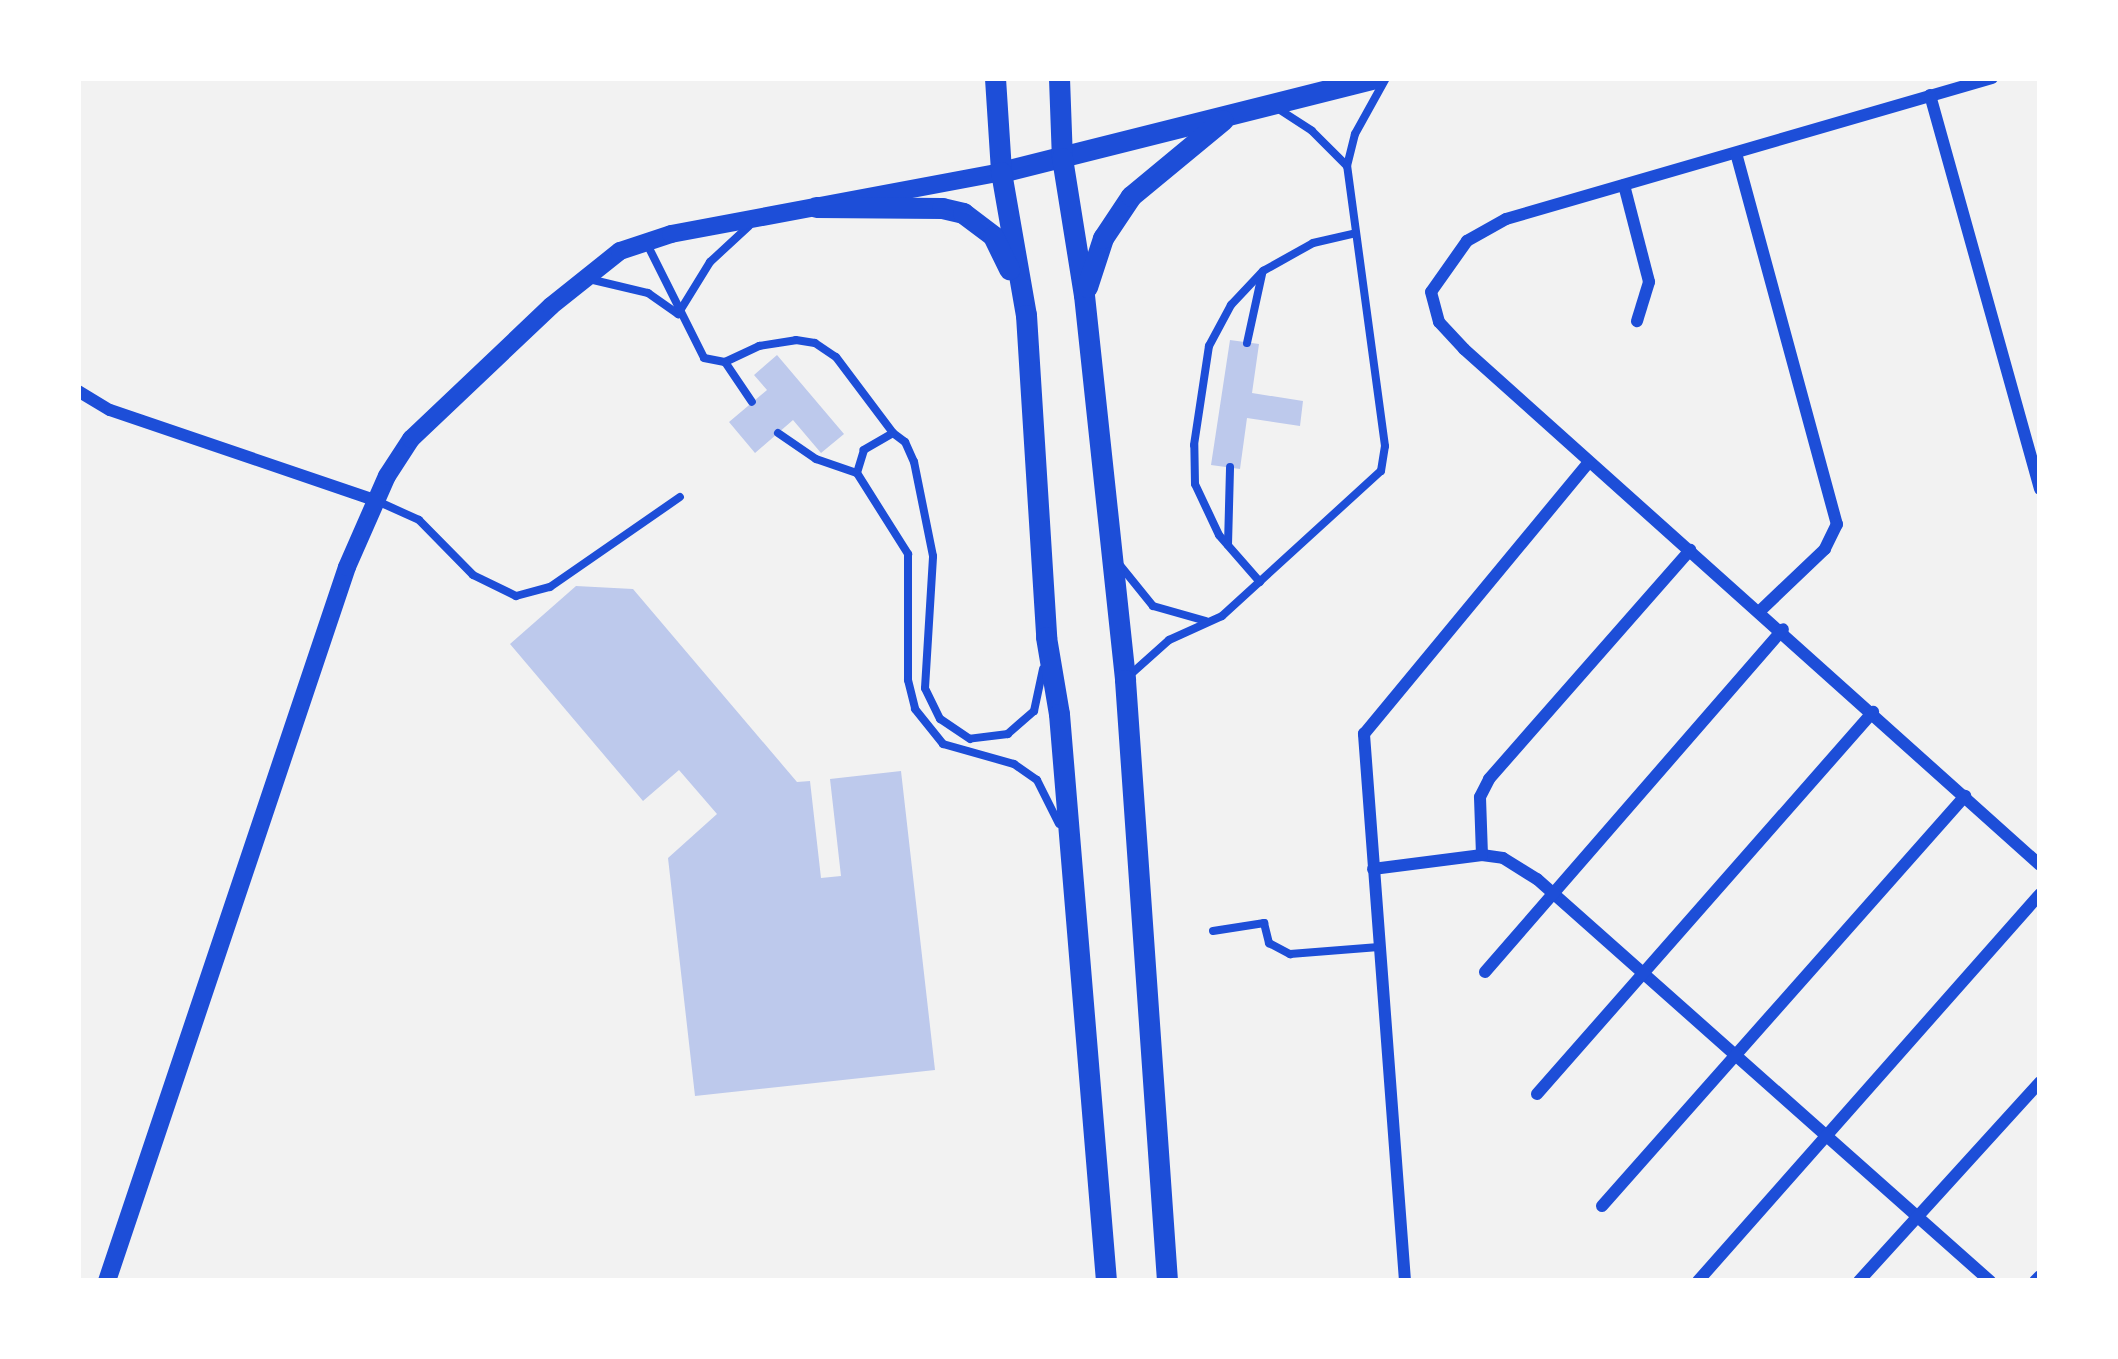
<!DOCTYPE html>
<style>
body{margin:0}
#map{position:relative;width:2118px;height:1359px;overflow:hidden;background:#f2f2f2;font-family:"Golos Text",sans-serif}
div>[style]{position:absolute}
.building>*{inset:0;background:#bdc9ec}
.service>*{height:8px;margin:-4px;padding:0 4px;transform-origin:4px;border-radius:4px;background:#1d4ed8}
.minor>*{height:12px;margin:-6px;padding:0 6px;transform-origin:6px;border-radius:6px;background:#1d4ed8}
.tertiary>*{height:18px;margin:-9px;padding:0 9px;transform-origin:9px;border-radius:9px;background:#1d4ed8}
.secondary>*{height:21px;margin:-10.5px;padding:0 10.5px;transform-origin:10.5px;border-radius:10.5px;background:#1d4ed8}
.primary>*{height:21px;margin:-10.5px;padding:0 10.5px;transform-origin:10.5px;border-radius:10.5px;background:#1d4ed8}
span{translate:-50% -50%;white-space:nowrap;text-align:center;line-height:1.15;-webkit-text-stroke:9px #fff;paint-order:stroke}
.frame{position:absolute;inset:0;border:81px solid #fff;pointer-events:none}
</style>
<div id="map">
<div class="building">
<i style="clip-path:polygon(1230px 340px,1259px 344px,1252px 393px,1303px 401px,1300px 426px,1247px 418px,1240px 469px,1211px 465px)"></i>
<i style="clip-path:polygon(777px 355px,844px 434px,821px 453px,793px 420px,755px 453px,729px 422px,767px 390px,754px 375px)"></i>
<i style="clip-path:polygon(576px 586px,633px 589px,797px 782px,810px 781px,821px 878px,841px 876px,830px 779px,901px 771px,935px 1070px,695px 1096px,668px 858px,717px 814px,679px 770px,643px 801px,510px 644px)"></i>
</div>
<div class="service">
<i style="left:1280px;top:110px;width:38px;rotate:33deg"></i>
<i style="left:1312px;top:131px;width:48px;rotate:45deg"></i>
<i style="left:647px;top:244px;width:127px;rotate:63.4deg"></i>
<i style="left:704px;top:358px;width:21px;rotate:11deg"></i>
<i style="left:725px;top:362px;width:38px;rotate:-25deg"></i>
<i style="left:759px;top:346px;width:37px;rotate:-9deg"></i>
<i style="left:796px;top:340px;width:19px;rotate:9deg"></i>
<i style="left:815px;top:343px;width:25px;rotate:34deg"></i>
<i style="left:836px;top:357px;width:95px;rotate:53.1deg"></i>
<i style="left:589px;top:279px;width:61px;rotate:13.3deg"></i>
<i style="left:648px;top:293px;width:37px;rotate:35deg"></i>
<i style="left:678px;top:314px;width:61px;rotate:-58.4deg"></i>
<i style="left:710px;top:262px;width:53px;rotate:-42.7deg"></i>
<i style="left:1247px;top:343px;width:71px;rotate:-77.7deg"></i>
<i style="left:725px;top:362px;width:48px;rotate:56deg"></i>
<i style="left:778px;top:433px;width:46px;rotate:34.4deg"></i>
<i style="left:816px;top:459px;width:43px;rotate:18.9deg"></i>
<i style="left:377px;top:501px;width:46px;rotate:24.3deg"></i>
<i style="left:419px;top:520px;width:77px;rotate:45.5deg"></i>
<i style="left:473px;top:575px;width:48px;rotate:26deg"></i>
<i style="left:516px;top:596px;width:35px;rotate:-15deg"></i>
<i style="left:550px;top:587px;width:158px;rotate:-34.7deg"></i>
<i style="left:1228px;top:545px;width:78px;rotate:-88.5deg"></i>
<i style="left:1119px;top:564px;width:54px;rotate:51deg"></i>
<i style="left:1153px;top:606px;width:55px;rotate:15.8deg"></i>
<i style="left:1260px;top:582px;width:62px;rotate:-131.1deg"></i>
<i style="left:1219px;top:535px;width:56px;rotate:-115.2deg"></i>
<i style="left:1195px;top:484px;width:39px;rotate:-91deg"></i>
<i style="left:1194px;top:445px;width:100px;rotate:-81.4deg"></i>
<i style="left:1209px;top:346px;width:47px;rotate:-61.8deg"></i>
<i style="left:1231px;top:305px;width:47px;rotate:-46.7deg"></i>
<i style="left:1263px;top:271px;width:57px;rotate:-29.2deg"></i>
<i style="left:1313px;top:243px;width:44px;rotate:-13.1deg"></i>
<i style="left:1043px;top:669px;width:43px;rotate:102.1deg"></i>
<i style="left:1034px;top:711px;width:35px;rotate:139deg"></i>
<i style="left:1008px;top:734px;width:38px;rotate:173deg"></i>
<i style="left:970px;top:739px;width:36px;rotate:-146deg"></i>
<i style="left:940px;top:719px;width:34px;rotate:-116deg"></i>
<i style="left:925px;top:688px;width:132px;rotate:-86.5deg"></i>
<i style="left:933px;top:556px;width:96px;rotate:-101.4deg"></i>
<i style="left:914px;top:462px;width:22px;rotate:-114deg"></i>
<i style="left:905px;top:442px;width:15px;rotate:-143deg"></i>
<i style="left:893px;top:433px;width:34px;rotate:150deg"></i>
<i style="left:864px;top:450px;width:24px;rotate:107deg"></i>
<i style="left:857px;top:473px;width:96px;rotate:57.8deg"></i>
<i style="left:908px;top:554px;width:126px;rotate:90deg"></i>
<i style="left:908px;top:680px;width:30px;rotate:76deg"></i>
<i style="left:915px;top:709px;width:45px;rotate:51.3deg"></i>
<i style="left:943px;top:744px;width:74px;rotate:15.7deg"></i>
<i style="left:1014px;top:764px;width:28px;rotate:35deg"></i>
<i style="left:1037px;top:780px;width:49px;rotate:63.4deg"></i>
<i style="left:1131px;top:674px;width:51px;rotate:-41.8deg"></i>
<i style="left:1169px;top:640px;width:58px;rotate:-24.4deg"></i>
<i style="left:1222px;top:616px;width:215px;rotate:-42.4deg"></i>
<i style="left:1381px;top:471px;width:25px;rotate:-81deg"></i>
<i style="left:1385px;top:446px;width:283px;rotate:-97.7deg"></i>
<i style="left:1347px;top:166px;width:33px;rotate:-76deg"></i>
<i style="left:1355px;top:134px;width:64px;rotate:-61deg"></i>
<i style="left:1213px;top:931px;width:52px;rotate:-8.9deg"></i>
<i style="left:1264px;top:923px;width:21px;rotate:76deg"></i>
<i style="left:1269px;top:943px;width:24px;rotate:28deg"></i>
<i style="left:1290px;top:954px;width:89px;rotate:-4.5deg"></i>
</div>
<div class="minor">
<i style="left:1992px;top:78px;width:506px;rotate:163.82deg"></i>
<i style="left:1506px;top:219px;width:45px;rotate:150.6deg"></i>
<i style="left:1467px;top:241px;width:62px;rotate:125.2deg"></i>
<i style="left:1431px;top:292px;width:31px;rotate:75deg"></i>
<i style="left:1439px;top:322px;width:37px;rotate:47deg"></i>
<i style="left:1464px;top:349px;width:773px;rotate:41.86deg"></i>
<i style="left:1930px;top:95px;width:409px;rotate:74.4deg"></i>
<i style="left:1736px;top:153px;width:385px;rotate:74.8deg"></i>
<i style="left:1837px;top:524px;width:28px;rotate:116deg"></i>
<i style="left:1825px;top:549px;width:90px;rotate:136.4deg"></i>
<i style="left:1624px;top:185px;width:100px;rotate:75.5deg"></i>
<i style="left:1649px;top:282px;width:41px;rotate:107.1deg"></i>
<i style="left:78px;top:391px;width:37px;rotate:31deg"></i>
<i style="left:110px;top:410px;width:280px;rotate:18.8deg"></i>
<i style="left:1482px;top:855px;width:21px;rotate:8deg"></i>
<i style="left:1503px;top:858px;width:40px;rotate:32deg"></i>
<i style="left:1537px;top:879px;width:606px;rotate:41.59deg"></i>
<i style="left:1373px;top:869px;width:110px;rotate:-7.3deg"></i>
<i style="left:1482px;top:855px;width:58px;rotate:-92deg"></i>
<i style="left:1480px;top:797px;width:20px;rotate:-63deg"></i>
<i style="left:1489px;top:779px;width:305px;rotate:-48.7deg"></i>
<i style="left:1485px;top:972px;width:454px;rotate:-49deg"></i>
<i style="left:1537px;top:1094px;width:509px;rotate:-48.67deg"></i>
<i style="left:1602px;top:1206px;width:548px;rotate:-48.48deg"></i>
<i style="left:1405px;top:1281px;width:549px;rotate:-94.29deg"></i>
<i style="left:1364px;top:734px;width:352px;rotate:-50.4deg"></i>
<i style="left:1698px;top:1281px;width:516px;rotate:-48.53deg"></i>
<i style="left:1859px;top:1281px;width:269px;rotate:-47.7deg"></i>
<i style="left:2035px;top:1281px;width:7px;rotate:-45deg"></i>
</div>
<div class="tertiary">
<i style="left:107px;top:1281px;width:753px;rotate:-71.42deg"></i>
<i style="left:347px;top:567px;width:99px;rotate:-66.3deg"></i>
<i style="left:387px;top:476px;width:44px;rotate:-57deg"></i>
<i style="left:411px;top:439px;width:193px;rotate:-43.5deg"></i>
<i style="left:551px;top:306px;width:88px;rotate:-38.6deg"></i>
<i style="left:620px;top:251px;width:54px;rotate:-18.4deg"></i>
<i style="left:671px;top:234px;width:336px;rotate:-10.6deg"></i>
</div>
<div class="secondary">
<i style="left:1001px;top:172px;width:387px;rotate:-14.1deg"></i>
</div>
<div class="primary">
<i style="left:995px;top:78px;width:94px;rotate:86.3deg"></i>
<i style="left:1001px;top:172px;width:145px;rotate:80.1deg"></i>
<i style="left:1026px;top:315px;width:323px;rotate:86.4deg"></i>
<i style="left:1046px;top:637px;width:78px;rotate:80.4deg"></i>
<i style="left:1059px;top:714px;width:569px;rotate:85.26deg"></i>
<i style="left:1059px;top:78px;width:80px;rotate:87.9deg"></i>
<i style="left:1062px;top:158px;width:139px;rotate:80.9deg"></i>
<i style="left:1084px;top:295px;width:387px;rotate:83.9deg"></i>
<i style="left:1125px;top:680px;width:602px;rotate:86deg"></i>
<i style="left:816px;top:207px;width:126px;rotate:0.5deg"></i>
<i style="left:942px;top:208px;width:22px;rotate:13deg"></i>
<i style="left:963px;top:213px;width:38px;rotate:37deg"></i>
<i style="left:993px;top:236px;width:37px;rotate:64deg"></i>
<i style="left:1087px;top:287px;width:52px;rotate:-71.9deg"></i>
<i style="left:1103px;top:238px;width:50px;rotate:-56.3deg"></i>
<i style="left:1131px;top:196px;width:119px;rotate:-39.6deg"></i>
</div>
<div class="frame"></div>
</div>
